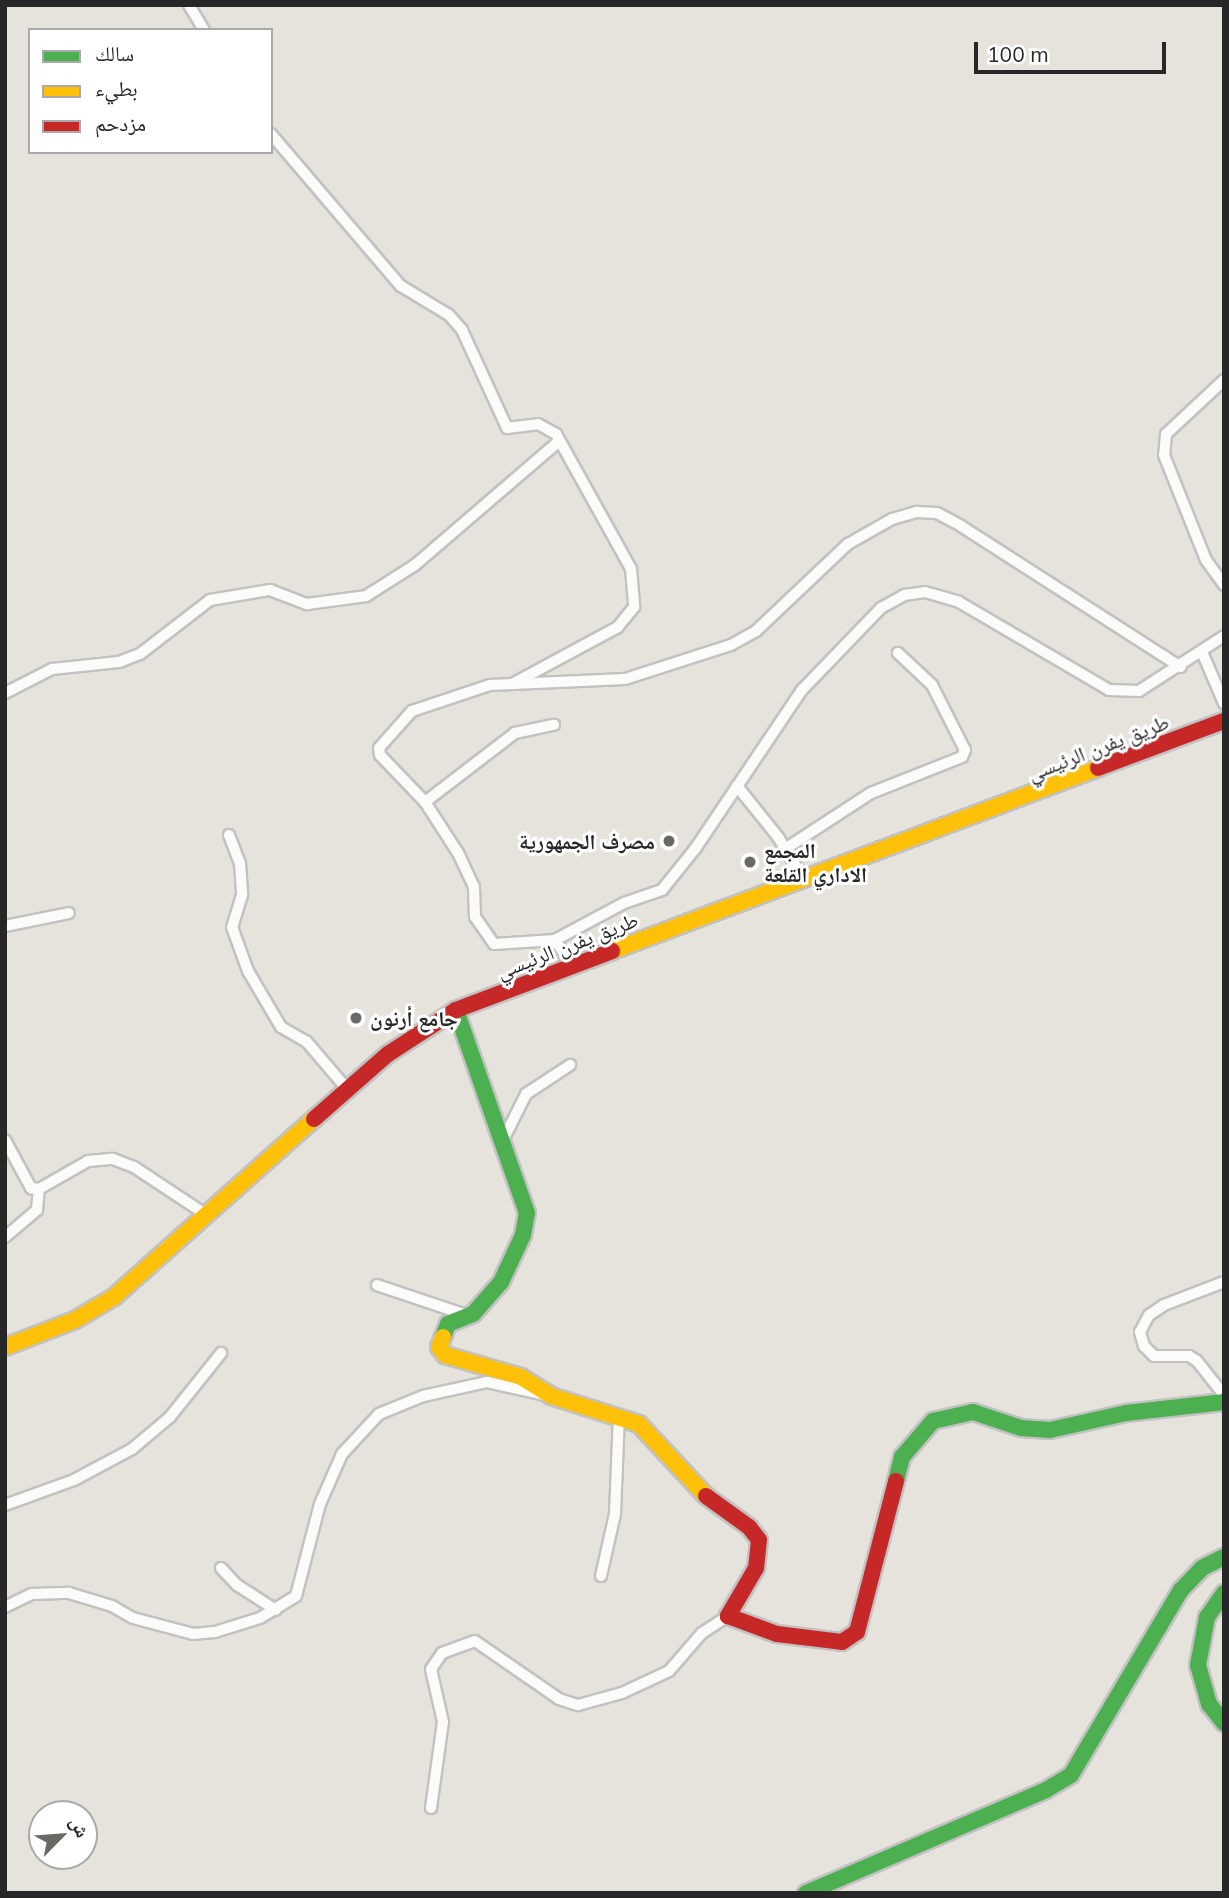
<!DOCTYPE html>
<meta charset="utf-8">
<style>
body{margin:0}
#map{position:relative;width:1229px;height:1898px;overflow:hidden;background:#e6e3dc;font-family:Mulish,"Noto Naskh Arabic",sans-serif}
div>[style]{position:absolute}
.roads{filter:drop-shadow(2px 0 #c3c2c2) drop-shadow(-2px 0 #c3c2c2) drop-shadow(0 2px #c3c2c2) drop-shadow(0 -2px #c3c2c2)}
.street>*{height:10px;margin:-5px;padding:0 5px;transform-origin:5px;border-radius:5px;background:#fbfbfa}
.fast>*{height:16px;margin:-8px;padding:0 8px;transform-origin:8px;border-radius:8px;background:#4caf50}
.slow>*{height:16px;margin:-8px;padding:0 8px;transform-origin:8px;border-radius:8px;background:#ffc107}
.jam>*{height:16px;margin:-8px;padding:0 8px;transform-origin:8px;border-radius:8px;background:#c62828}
.dots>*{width:19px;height:19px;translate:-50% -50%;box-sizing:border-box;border:4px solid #fff;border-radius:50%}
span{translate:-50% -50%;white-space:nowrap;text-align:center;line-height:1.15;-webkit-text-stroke:6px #fff;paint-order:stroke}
.street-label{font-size:21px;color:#272727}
.poi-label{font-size:21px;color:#272727;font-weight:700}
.right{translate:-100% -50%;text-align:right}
.left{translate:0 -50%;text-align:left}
.frame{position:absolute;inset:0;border:7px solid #272727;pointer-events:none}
.legend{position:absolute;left:28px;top:28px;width:245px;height:126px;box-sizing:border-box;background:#fff;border:2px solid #a9a9a9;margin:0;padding:9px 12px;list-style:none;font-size:21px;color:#272727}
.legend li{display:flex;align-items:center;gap:14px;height:35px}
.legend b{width:35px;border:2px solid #a9a9a9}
.north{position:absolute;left:28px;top:1800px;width:70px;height:70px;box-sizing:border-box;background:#fff;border:2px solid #a9a9a9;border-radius:50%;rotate:65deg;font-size:19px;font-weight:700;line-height:28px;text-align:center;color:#272727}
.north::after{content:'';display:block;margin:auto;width:24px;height:32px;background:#6a6966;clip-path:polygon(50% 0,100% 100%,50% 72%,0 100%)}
.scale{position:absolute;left:974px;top:42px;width:192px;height:32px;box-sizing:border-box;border:4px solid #272727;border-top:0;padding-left:9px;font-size:21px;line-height:24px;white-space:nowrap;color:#272727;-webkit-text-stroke:5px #fff;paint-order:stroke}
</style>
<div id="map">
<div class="roads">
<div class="street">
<i style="left:189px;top:5px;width:29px;rotate:59deg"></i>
<i style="left:271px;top:134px;width:200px;rotate:49.5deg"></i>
<i style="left:401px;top:286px;width:56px;rotate:31.1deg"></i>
<i style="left:449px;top:315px;width:20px;rotate:49deg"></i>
<i style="left:462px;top:330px;width:108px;rotate:65.3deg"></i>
<i style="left:507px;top:428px;width:31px;rotate:-7deg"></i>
<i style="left:538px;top:424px;width:21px;rotate:29deg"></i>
<i style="left:556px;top:434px;width:154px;rotate:60.9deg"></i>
<i style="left:631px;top:569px;width:38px;rotate:85deg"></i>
<i style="left:634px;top:607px;width:26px;rotate:129deg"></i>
<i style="left:618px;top:627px;width:120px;rotate:151.7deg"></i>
<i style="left:1224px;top:380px;width:79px;rotate:137deg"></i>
<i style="left:1166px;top:434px;width:21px;rotate:95deg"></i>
<i style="left:1164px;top:455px;width:113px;rotate:68.2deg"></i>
<i style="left:1206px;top:560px;width:31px;rotate:54deg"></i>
<i style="left:1202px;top:652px;width:56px;rotate:66.7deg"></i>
<i style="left:5px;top:693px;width:53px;rotate:-27.1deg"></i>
<i style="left:52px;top:669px;width:67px;rotate:-6deg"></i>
<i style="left:119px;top:662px;width:22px;rotate:-21deg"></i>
<i style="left:140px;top:654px;width:88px;rotate:-37.6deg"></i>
<i style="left:210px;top:600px;width:61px;rotate:-9.5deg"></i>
<i style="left:270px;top:590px;width:40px;rotate:21deg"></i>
<i style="left:307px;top:604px;width:60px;rotate:-7.7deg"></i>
<i style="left:366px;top:596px;width:58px;rotate:-32.3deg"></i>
<i style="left:415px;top:565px;width:190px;rotate:-40.7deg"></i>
<i style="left:737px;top:786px;width:65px;rotate:51.2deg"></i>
<i style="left:778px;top:837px;width:49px;rotate:58.2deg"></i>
<i style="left:425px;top:802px;width:113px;rotate:-37.5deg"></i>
<i style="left:515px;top:733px;width:40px;rotate:-12deg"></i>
<i style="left:229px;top:835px;width:30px;rotate:69deg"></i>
<i style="left:240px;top:863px;width:32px;rotate:86deg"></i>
<i style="left:242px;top:895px;width:34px;rotate:107deg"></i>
<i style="left:232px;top:927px;width:47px;rotate:70deg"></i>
<i style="left:248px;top:971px;width:65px;rotate:59.5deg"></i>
<i style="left:281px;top:1027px;width:30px;rotate:30deg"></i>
<i style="left:307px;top:1042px;width:62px;rotate:49.6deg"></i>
<i style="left:785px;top:849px;width:103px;rotate:-33.1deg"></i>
<i style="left:871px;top:793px;width:98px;rotate:-21.6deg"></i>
<i style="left:962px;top:757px;width:8px;rotate:-67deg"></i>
<i style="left:965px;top:750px;width:73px;rotate:-116.9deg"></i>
<i style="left:932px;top:685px;width:47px;rotate:-136.7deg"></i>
<i style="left:5px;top:926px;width:65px;rotate:-11.5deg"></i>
<i style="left:555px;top:940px;width:61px;rotate:176.2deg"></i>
<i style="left:494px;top:944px;width:33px;rotate:-125deg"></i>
<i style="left:475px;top:917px;width:30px;rotate:-92deg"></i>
<i style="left:474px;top:887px;width:38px;rotate:-115deg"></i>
<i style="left:458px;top:853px;width:61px;rotate:-122.9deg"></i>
<i style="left:425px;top:802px;width:65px;rotate:-133.8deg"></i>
<i style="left:380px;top:755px;width:7px;rotate:-98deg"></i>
<i style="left:379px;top:748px;width:50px;rotate:-48.3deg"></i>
<i style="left:412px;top:711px;width:82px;rotate:-18.4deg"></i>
<i style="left:490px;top:685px;width:135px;rotate:-2.5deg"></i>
<i style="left:625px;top:679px;width:111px;rotate:-17.8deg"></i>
<i style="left:731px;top:645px;width:29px;rotate:-29deg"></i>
<i style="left:756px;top:631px;width:127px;rotate:-43.4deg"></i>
<i style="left:848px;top:544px;width:51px;rotate:-29.6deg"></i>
<i style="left:892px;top:519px;width:26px;rotate:-16deg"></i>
<i style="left:917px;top:512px;width:20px;rotate:3deg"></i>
<i style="left:937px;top:513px;width:27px;rotate:28deg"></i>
<i style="left:961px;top:526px;width:261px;rotate:32.7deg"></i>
<i style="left:573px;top:966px;width:32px;rotate:-125deg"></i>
<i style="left:555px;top:940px;width:78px;rotate:-28.2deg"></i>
<i style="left:624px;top:903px;width:40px;rotate:-18.9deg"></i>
<i style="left:662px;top:890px;width:53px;rotate:-51.2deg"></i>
<i style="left:695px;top:849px;width:192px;rotate:-56.1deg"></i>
<i style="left:802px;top:690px;width:114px;rotate:-46.1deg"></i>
<i style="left:881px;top:608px;width:26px;rotate:-29deg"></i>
<i style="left:904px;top:595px;width:21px;rotate:-8deg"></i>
<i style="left:925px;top:592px;width:35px;rotate:16deg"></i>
<i style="left:959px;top:602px;width:174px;rotate:30.4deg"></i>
<i style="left:1109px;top:690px;width:30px;rotate:2deg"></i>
<i style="left:1139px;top:691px;width:101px;rotate:-32.9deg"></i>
<i style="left:5px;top:1140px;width:55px;rotate:61.6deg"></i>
<i style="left:31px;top:1188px;width:8px;rotate:7deg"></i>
<i style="left:501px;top:1144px;width:56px;rotate:-63.4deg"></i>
<i style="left:526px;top:1094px;width:53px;rotate:-33.4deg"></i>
<i style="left:5px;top:1237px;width:42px;rotate:-40.2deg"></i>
<i style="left:37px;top:1210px;width:21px;rotate:-85deg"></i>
<i style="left:39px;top:1189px;width:56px;rotate:-29.7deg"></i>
<i style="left:88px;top:1161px;width:25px;rotate:-5deg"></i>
<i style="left:113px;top:1159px;width:22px;rotate:21deg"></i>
<i style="left:134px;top:1167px;width:85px;rotate:33.5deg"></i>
<i style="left:1224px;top:1282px;width:64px;rotate:159deg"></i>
<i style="left:1164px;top:1305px;width:18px;rotate:146deg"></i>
<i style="left:1149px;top:1315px;width:19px;rotate:118deg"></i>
<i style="left:1140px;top:1332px;width:15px;rotate:74deg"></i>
<i style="left:1144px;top:1346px;width:14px;rotate:45deg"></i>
<i style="left:1154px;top:1356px;width:35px"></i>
<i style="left:1189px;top:1356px;width:9px;rotate:32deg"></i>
<i style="left:1197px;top:1361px;width:43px;rotate:51.5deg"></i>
<i style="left:377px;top:1285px;width:97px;rotate:18.6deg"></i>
<i style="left:5px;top:1505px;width:73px;rotate:-19.9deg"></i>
<i style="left:74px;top:1480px;width:66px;rotate:-28.1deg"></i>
<i style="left:132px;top:1449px;width:50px;rotate:-40.1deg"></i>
<i style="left:170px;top:1417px;width:82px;rotate:-51.4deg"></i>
<i style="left:221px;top:1568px;width:23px;rotate:47deg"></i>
<i style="left:237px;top:1585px;width:46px;rotate:32.7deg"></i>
<i style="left:601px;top:1576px;width:64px;rotate:-77.3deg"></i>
<i style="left:615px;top:1514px;width:98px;rotate:-87.7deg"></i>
<i style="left:5px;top:1607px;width:30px;rotate:-26deg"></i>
<i style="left:32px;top:1594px;width:37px;rotate:-2deg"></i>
<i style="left:69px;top:1593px;width:45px;rotate:16.8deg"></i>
<i style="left:112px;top:1606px;width:24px;rotate:30deg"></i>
<i style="left:133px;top:1618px;width:62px;rotate:14.9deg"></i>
<i style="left:193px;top:1634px;width:22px;rotate:-5deg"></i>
<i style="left:215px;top:1632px;width:47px;rotate:-17.3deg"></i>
<i style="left:260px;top:1618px;width:42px;rotate:-31.4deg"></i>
<i style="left:296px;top:1596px;width:95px;rotate:-75.4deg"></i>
<i style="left:320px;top:1504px;width:55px;rotate:-66.3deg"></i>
<i style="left:342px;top:1454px;width:54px;rotate:-47.2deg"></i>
<i style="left:379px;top:1414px;width:48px;rotate:-22.2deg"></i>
<i style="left:423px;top:1396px;width:66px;rotate:-12.3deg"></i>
<i style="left:487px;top:1382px;width:59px;rotate:12.6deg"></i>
<i style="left:431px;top:1808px;width:87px;rotate:-82.1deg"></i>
<i style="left:443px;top:1722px;width:54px;rotate:-102.8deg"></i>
<i style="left:431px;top:1669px;width:19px;rotate:-55deg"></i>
<i style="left:442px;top:1653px;width:35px;rotate:-20deg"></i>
<i style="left:475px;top:1641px;width:102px;rotate:34.6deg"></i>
<i style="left:559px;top:1699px;width:20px;rotate:18deg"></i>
<i style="left:578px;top:1705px;width:46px;rotate:-15.3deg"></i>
<i style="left:622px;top:1693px;width:52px;rotate:-25.1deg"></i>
<i style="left:669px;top:1671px;width:50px;rotate:-49deg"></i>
<i style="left:702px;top:1633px;width:31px;rotate:-33deg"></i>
</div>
<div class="fast">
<i style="left:443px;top:1337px;width:14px;rotate:-69deg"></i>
<i style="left:448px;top:1324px;width:27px;rotate:-22deg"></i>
<i style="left:473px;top:1314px;width:43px;rotate:-48.8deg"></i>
<i style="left:501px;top:1282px;width:52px;rotate:-64.9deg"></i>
<i style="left:523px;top:1235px;width:22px;rotate:-80deg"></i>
<i style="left:527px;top:1213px;width:215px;rotate:-109.3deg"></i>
<i style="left:896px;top:1481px;width:25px;rotate:-76deg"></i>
<i style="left:902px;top:1457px;width:48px;rotate:-49.3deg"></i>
<i style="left:933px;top:1421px;width:41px;rotate:-12.7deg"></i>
<i style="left:973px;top:1412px;width:51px;rotate:18.4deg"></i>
<i style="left:1021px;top:1428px;width:29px;rotate:4deg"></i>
<i style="left:1050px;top:1430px;width:78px;rotate:-12.6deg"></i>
<i style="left:1126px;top:1413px;width:99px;rotate:-6.4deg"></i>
<i style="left:1224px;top:1593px;width:29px;rotate:125deg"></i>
<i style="left:1207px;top:1617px;width:49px;rotate:100.6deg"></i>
<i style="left:1198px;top:1665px;width:41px;rotate:74.2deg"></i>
<i style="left:1209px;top:1704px;width:24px;rotate:52deg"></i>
<i style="left:806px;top:1893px;width:261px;rotate:-23.2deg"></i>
<i style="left:1046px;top:1790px;width:29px;rotate:-31deg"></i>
<i style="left:1071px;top:1775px;width:215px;rotate:-59.3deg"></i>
<i style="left:1181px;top:1590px;width:30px;rotate:-46deg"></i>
<i style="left:1202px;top:1568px;width:25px;rotate:-27deg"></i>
</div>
<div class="slow">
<i style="left:612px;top:951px;width:519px;rotate:-20.63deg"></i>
<i style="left:443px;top:1337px;width:11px;rotate:112deg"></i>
<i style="left:439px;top:1347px;width:10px;rotate:53deg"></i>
<i style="left:445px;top:1355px;width:79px;rotate:16.1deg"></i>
<i style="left:521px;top:1377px;width:36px;rotate:32deg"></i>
<i style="left:551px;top:1396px;width:92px;rotate:17.7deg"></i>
<i style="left:639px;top:1424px;width:98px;rotate:47.1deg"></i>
<i style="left:5px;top:1347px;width:75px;rotate:-21.1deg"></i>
<i style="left:75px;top:1320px;width:45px;rotate:-30.5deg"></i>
<i style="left:114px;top:1297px;width:268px;rotate:-41.7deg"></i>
</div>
<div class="jam">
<i style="left:1098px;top:768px;width:134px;rotate:-20.5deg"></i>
<i style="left:314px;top:1119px;width:98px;rotate:-41.3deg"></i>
<i style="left:388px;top:1054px;width:81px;rotate:-32.9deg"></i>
<i style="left:456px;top:1010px;width:167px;rotate:-20.7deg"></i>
<i style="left:706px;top:1496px;width:53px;rotate:35.8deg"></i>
<i style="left:749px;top:1527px;width:16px;rotate:52deg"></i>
<i style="left:759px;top:1540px;width:28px;rotate:96deg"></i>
<i style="left:756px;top:1568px;width:56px;rotate:120.3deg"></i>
<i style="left:728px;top:1616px;width:52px;rotate:20.2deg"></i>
<i style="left:777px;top:1634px;width:65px;rotate:7deg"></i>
<i style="left:842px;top:1642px;width:18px;rotate:-34deg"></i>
<i style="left:857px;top:1632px;width:156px;rotate:-75.5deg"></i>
</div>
</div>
<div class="dots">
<i style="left:669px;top:841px;background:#6a6966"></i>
<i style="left:750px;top:862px;background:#6a6966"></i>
<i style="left:356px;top:1018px;background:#6a6966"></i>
</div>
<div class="street-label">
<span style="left:1098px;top:747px;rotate:-21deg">طريق يفرن الرئيسي</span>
<span style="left:567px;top:945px;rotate:-21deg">طريق يفرن الرئيسي</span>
</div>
<div class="poi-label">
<span class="right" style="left:655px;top:841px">مصرف الجمهورية</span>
<span class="left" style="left:764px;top:862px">المجمع<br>الاداري القلعة</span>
<span class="left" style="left:370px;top:1018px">جامع أرنون</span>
</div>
<div class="frame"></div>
<ul class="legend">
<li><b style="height:9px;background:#4caf50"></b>سالك</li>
<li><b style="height:9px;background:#ffc107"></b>بطيء</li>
<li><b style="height:9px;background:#c62828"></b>مزدحم</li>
</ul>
<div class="north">ش</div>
<div class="scale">100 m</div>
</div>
